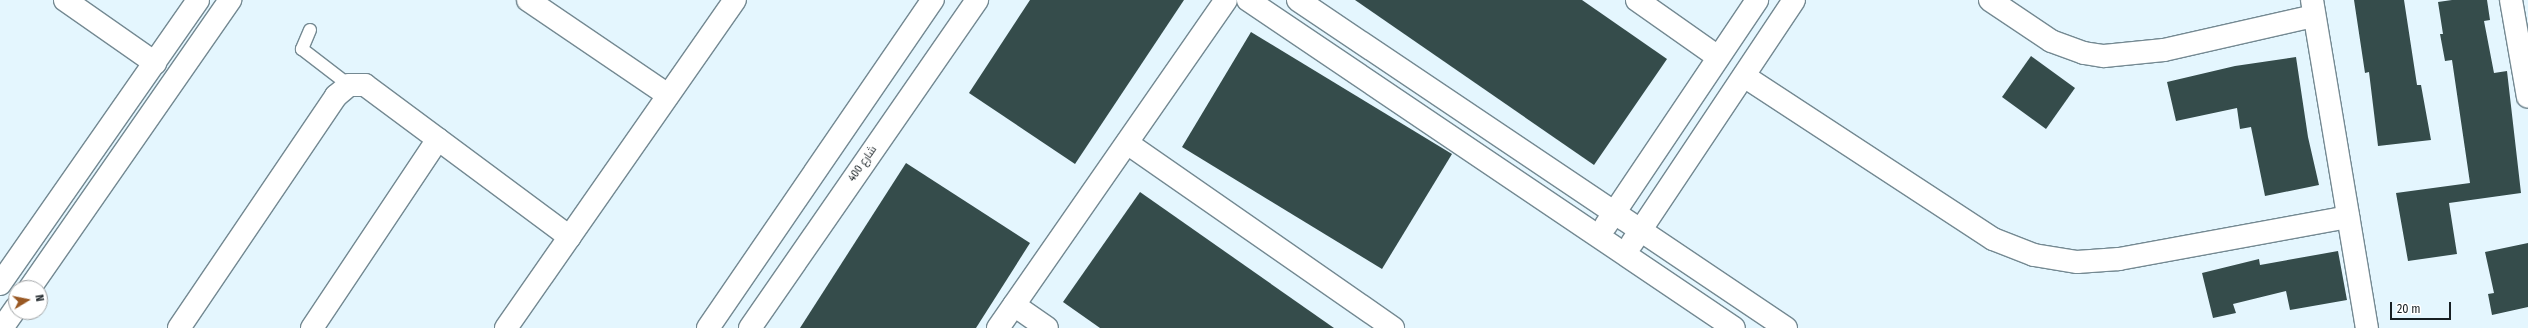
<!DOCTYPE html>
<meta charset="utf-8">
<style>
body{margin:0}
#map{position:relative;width:2528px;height:328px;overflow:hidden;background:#e4f6fe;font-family:"Fira Sans Condensed",Cairo,sans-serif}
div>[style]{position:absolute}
.building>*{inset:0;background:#354c4b}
.roads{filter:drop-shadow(1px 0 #748992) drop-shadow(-1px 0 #748992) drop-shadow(0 1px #748992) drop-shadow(0 -1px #748992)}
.lane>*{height:12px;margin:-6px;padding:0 6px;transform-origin:6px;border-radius:6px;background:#fff}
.street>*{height:22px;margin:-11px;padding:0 11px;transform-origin:11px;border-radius:11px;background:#fff}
.secondary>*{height:22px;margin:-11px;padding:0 11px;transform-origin:11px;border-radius:11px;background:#fff}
span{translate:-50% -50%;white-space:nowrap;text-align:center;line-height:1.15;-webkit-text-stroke:4px #fff;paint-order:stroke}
.street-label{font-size:11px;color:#171f23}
.north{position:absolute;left:8px;top:280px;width:40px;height:40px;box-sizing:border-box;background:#fff;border:1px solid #a2a5a7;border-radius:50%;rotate:80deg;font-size:11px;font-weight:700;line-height:16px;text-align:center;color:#171f23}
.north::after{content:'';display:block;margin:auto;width:14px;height:18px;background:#995823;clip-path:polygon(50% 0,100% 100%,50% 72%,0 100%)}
.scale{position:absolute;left:2390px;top:302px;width:61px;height:18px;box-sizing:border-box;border:2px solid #171f23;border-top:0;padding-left:5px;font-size:12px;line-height:14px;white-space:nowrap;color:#171f23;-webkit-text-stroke:3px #fff;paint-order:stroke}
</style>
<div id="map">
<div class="building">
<i style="clip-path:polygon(1030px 0,1184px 0,1075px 164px,969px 93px)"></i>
<i style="clip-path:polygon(1355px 0,1582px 0,1667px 59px,1594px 165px)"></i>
<i style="clip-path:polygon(2354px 0,2404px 0,2417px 85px,2421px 85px,2431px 140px,2378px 146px,2369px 72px,2365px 73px)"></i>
<i style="clip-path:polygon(2452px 0,2487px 0,2490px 20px,2484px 21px,2494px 73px,2507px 71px,2521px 193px,2449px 203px,2457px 254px,2408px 261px,2396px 193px,2470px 183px,2452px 60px,2445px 61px,2440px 34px,2443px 34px,2438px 2px)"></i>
<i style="clip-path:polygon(1251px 32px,1452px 154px,1382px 269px,1182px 147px)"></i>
<i style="clip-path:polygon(2031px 56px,2075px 88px,2046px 129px,2002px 97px)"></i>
<i style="clip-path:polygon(2296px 57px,2308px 137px,2319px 185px,2265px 196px,2251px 127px,2240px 129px,2237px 108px,2176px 121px,2167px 82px,2235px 66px)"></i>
<i style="clip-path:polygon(906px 163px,1030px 243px,976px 328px,800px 328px)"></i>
<i style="clip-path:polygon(1140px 192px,1334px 328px,1100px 328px,1063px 302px)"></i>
<i style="clip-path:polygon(2528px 243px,2528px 307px,2492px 315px,2488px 294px,2494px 293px,2485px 252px)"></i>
<i style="clip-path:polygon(2338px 251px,2347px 300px,2290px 310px,2286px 291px,2233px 304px,2236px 313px,2213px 318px,2202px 273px,2259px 259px,2260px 265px)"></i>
</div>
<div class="roads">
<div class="lane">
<i style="left:310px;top:30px;width:21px;rotate:113deg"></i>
<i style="left:302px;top:49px;width:59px;rotate:37.5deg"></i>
</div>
<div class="street">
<i style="left:65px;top:0;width:110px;rotate:35deg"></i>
<i style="left:528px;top:0;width:169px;rotate:34.2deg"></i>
<i style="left:1248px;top:0;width:586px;rotate:34.02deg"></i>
<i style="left:1298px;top:0;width:588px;rotate:33.91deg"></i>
<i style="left:1637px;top:0;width:99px;rotate:35.1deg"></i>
<i style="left:1990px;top:0;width:73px;rotate:33.9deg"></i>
<i style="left:2051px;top:41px;width:35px;rotate:20deg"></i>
<i style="left:2084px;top:53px;width:20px;rotate:9deg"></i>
<i style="left:2104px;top:56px;width:60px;rotate:-5.7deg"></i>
<i style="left:2164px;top:50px;width:154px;rotate:-12.8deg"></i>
<i style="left:2312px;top:0;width:333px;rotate:80.5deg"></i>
<i style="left:1744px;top:76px;width:298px;rotate:33.2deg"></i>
<i style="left:1993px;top:239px;width:44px;rotate:21.3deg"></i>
<i style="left:2034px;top:255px;width:44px;rotate:9.2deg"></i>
<i style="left:2077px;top:262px;width:42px;rotate:-4.1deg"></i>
<i style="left:2119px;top:259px;width:233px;rotate:-10.4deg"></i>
<i style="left:1127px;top:143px;width:324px;rotate:34.8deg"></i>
<i style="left:1606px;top:225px;width:271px;rotate:-56.1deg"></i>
<i style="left:1632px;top:243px;width:292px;rotate:-56.3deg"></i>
<i style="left:0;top:284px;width:346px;rotate:-55.1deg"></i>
<i style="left:30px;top:288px;width:351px;rotate:-55.2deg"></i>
<i style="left:1014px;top:305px;width:40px;rotate:34.9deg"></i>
<i style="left:2px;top:328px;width:24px;rotate:-55deg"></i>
<i style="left:179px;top:328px;width:280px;rotate:-55.9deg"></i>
<i style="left:336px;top:96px;width:17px;rotate:-40deg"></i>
<i style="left:349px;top:85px;width:16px"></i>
<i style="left:365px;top:85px;width:255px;rotate:36.6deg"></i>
<i style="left:312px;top:328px;width:227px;rotate:-56.3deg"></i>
<i style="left:506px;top:328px;width:400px;rotate:-55.1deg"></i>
<i style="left:998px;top:328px;width:399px;rotate:-55.2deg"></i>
</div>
<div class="secondary">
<i style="left:2511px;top:0;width:98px;rotate:80.1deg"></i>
<i style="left:708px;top:328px;width:398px;rotate:-55.6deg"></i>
<i style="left:750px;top:328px;width:399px;rotate:-55.3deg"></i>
</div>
</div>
<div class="street-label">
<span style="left:863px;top:164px;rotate:-55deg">شارع 400</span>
</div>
<div class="north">N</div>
<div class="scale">20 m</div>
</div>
